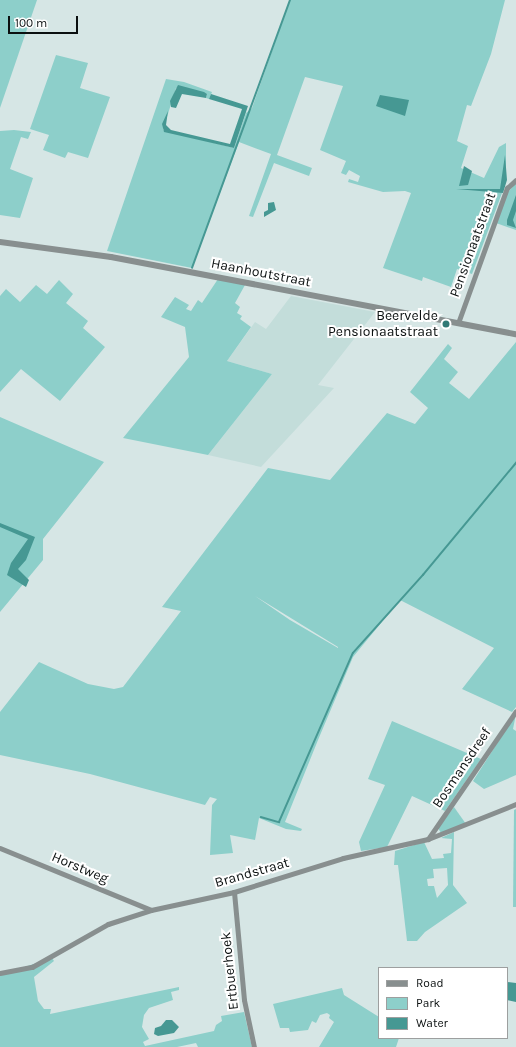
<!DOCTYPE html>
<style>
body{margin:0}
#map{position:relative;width:516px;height:1047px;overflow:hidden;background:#d6e6e5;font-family:Karla,sans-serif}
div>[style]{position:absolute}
.built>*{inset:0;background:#c3ddda}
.green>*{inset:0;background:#8dcfca}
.water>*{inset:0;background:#469893}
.stream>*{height:1.5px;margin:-0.75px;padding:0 0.75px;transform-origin:0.75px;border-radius:0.75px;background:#469893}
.minor>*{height:5px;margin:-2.5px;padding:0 2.5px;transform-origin:2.5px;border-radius:2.5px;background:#888f8f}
.tertiary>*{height:6px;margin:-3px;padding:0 3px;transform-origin:3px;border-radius:3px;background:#888f8f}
.dots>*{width:11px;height:11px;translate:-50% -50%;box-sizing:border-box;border:2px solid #fff;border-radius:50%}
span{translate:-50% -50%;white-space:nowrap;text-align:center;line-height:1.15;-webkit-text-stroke:4px #fff;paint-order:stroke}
.street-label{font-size:14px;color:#0b1010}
.poi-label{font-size:14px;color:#0b1010}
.right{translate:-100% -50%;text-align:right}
.legend{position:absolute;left:378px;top:967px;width:130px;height:72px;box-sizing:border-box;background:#fff;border:1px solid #9d9f9f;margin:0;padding:5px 7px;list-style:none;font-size:12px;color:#0b1010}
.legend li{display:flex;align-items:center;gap:8px;height:20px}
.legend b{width:20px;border:1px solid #9d9f9f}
.scale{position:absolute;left:8px;top:16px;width:70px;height:18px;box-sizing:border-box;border:2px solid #0b1010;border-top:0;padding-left:5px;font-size:12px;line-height:14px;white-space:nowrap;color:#0b1010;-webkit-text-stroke:3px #fff;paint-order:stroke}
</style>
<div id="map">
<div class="built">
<i style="clip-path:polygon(291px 296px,375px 312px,318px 385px,334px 388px,261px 467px,208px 455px,272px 374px,227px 361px,255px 322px,266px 329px)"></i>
</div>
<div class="green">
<i style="clip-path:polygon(0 0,37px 0,0 108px)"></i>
<i style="clip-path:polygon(290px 0,505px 0,491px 54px,471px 106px,467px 105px,457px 141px,468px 146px,461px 168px,484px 178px,499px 147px,506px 143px,506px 172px,502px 193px,472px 274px,457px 269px,451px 287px,423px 277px,422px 281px,383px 268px,411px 193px,405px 191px,383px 192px,348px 182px,349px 179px,358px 182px,360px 176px,349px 170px,346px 175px,341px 173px,346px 161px,320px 150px,343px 86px,305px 77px,277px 155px,312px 168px,309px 176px,274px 163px,253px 217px,249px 216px,271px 154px,239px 142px,192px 268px,107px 251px,166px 79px,184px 82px,212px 92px,209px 99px,206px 98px,207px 94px,176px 88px,163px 130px,234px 148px,246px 113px,252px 108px)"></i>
<i style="clip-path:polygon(56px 55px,88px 63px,80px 88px,110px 97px,88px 158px,68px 152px,65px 158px,43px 150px,49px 135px,30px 129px)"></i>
<i style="clip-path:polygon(14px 130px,31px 132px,28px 139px,21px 137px,10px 169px,33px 178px,20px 218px,0 215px,0 131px)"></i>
<i style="clip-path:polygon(516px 183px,516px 230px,496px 223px,507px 193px)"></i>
<i style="clip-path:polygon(218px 279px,245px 285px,235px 303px,240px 307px,237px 313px,242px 316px,240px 319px,251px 327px,227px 361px,272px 374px,208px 455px,123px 438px,189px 357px,185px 327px,161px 317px,175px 297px,189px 305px,186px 309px,191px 311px,198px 300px,202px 303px)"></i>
<i style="clip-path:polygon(59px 280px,73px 294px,66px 303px,88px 321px,83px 328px,105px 347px,60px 401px,21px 369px,0 392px,0 296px,6px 289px,20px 302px,36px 285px,47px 294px)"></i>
<i style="clip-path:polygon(evenodd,516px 342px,516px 707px,512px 712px,462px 689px,494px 648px,400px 600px,353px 657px,318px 740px,285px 822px,302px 829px,301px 831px,286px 829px,259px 818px,255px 840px,230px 835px,233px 853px,210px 855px,212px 805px,217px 799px,210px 797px,205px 805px,90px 774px,0 755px,0 712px,39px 662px,88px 684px,114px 689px,123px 687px,181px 611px,162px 607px,268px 468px,330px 480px,387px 413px,415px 424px,428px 408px,410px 392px,448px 344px,452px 348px,444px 359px,458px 372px,449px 383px,469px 399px,516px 342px,255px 596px,338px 647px,338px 648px,290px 620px,255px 596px)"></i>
<i style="clip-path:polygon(0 417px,104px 462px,43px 539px,43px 560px,0 612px)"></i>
<i style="clip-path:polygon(516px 714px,513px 729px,516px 731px,516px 775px,484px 789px,473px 781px)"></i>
<i style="clip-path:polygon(392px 721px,481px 759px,445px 811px,412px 796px,387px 847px,361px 851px,359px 842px,385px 785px,368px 779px)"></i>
<i style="clip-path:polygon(454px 807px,466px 824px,441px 833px,438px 828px)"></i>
<i style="clip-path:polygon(516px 809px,516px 907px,513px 907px,514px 810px)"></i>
<i style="clip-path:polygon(evenodd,454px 832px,453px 885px,467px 903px,425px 932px,417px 941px,407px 941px,398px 865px,394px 865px,395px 851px,424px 842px,432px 859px,444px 858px,443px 854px,451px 853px,452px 839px,441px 838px,454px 832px,447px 868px,448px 885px,437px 898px,434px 886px,428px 886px,427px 879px,434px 878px,433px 869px,447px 868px)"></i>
<i style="clip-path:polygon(52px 958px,54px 961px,34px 977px,38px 1001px,44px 1009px,51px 1009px,50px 1014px,179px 987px,179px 990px,171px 992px,173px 1000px,149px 1008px,144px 1015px,142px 1027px,149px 1039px,143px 1042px,145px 1046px,214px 1031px,216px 1025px,222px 1021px,221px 1016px,244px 1012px,252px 1047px,198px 1047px,196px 1043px,177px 1047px,0 1047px,0 975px)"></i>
<i style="clip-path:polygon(342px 988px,344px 995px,379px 1017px,379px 1038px,399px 1038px,396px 1047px,319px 1047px,334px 1022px,329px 1018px,330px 1015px,327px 1013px,320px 1015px,316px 1023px,312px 1021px,308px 1030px,290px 1032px,289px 1028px,280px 1028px,273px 1004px)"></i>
</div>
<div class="water">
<i style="clip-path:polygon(178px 85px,204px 92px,207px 94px,206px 98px,182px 94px,176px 108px,171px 107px,170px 101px)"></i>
<i style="clip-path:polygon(211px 94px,248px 106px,234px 148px,164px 132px,162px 124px,168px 111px,166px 125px,171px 130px,230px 144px,242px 109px,209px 99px)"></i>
<i style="clip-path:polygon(380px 95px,409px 100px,405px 116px,376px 106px)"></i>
<i style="clip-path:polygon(505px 155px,507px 180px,503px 193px,456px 189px,500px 189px)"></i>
<i style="clip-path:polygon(464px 166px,472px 171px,468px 185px,459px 186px)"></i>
<i style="clip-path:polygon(516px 195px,516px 211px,513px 220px,516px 228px,507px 225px,507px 220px)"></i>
<i style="clip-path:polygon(274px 202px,276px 210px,264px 217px,264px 212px,268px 210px,268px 203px)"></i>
<i style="clip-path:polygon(0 523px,35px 537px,26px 560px,18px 569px,29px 580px,26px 587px,7px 575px,11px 563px,28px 539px,0 527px)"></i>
<i style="clip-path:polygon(507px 982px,516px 983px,516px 1002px,507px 1000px)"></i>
<i style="clip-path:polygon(166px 1020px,172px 1020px,179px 1027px,174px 1033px,158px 1036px,154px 1034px,155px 1028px,161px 1026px)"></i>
</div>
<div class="stream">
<i style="left:192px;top:268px;width:285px;rotate:-69.9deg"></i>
<i style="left:261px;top:817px;width:19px;rotate:16deg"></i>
<i style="left:279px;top:822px;width:184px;rotate:-66.4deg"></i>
<i style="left:353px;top:653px;width:105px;rotate:-48.1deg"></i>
<i style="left:423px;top:575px;width:146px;rotate:-50.3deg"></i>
</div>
<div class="minor">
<i style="left:458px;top:323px;width:144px;rotate:-70.1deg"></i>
<i style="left:507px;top:188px;width:12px;rotate:-42deg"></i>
<i style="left:428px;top:839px;width:155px;rotate:-55.5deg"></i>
<i style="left:0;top:848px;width:163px;rotate:22.3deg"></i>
<i style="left:234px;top:892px;width:108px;rotate:84.7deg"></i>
<i style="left:244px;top:1000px;width:48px;rotate:78deg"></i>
<i style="left:0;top:973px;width:33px;rotate:-11deg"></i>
<i style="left:32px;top:967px;width:87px;rotate:-29.5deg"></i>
<i style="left:108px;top:924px;width:45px;rotate:-18deg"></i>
<i style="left:151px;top:910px;width:85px;rotate:-12.2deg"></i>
<i style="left:234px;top:892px;width:114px;rotate:-17.3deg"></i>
<i style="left:343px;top:858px;width:87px;rotate:-12.6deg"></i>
<i style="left:428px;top:839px;width:95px;rotate:-21.7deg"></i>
</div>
<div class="tertiary">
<i style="left:0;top:242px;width:112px;rotate:7.7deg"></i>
<i style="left:111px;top:257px;width:412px;rotate:10.8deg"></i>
</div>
<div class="dots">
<i style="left:446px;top:324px;background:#307975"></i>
</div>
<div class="street-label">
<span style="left:473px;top:245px;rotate:-70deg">Pensionaatstraat</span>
<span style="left:261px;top:273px;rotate:11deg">Haanhoutstraat</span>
<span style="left:462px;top:768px;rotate:-56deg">Bosmansdreef</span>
<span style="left:80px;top:868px;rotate:23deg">Horstweg</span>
<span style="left:252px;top:873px;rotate:-16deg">Brandstraat</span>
<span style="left:230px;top:971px;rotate:-96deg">Ertbuerhoek</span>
</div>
<div class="poi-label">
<span class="right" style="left:438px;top:324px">Beervelde<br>Pensionaatstraat</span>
</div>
<ul class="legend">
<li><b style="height:5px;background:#888f8f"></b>Road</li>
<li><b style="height:11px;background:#8dcfca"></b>Park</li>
<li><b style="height:11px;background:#469893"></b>Water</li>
</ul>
<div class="scale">100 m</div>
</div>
